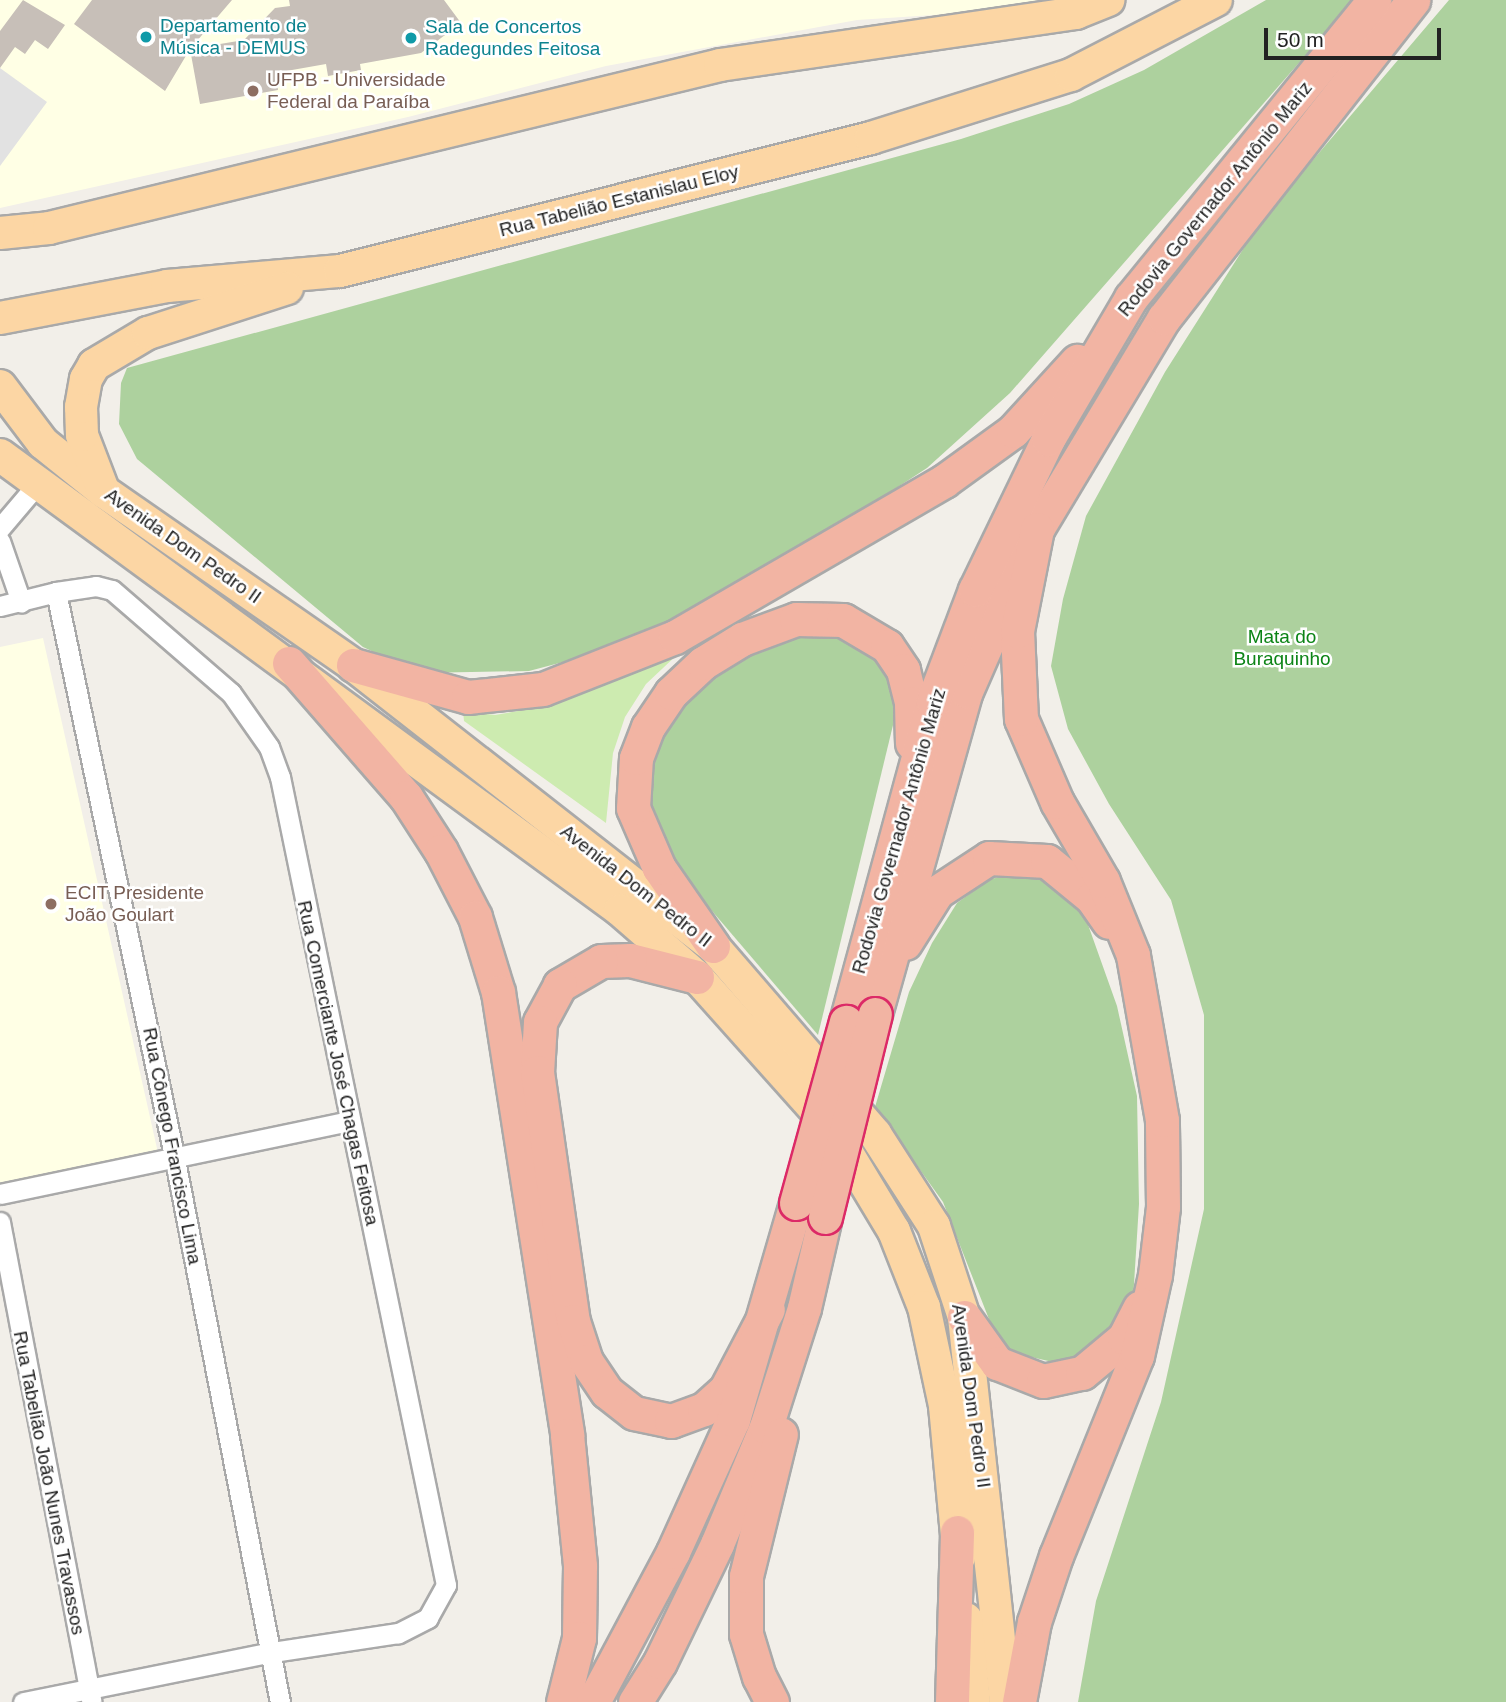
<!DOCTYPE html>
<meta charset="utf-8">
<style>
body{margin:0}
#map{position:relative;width:1506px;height:1702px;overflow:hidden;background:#f2efe9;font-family:Arial,sans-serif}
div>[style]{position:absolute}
.education>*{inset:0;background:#ffffe5}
.grass>*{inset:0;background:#cdebb0}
.forest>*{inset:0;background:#add19e}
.parking>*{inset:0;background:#e2e2e2}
.building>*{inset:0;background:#c7bfb8}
.roads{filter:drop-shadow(2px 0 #a9a9a9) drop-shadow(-2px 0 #a9a9a9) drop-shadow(0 2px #a9a9a9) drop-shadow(0 -2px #a9a9a9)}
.minor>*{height:19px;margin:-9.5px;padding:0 9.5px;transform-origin:9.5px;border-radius:9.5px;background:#fff}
.primary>*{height:32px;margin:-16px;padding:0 16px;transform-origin:16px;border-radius:16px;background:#fcd6a4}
.trunk>*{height:33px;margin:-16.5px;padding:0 16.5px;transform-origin:16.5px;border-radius:16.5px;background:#f2b4a3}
.bridges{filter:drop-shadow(2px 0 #dc2a67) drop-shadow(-2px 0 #dc2a67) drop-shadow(0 2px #dc2a67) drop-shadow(0 -2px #dc2a67)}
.trunk-bridge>*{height:33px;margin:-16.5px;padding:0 16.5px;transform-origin:16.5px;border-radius:16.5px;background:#f2b4a3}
.dots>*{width:19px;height:19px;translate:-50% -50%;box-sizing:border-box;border:4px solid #fff;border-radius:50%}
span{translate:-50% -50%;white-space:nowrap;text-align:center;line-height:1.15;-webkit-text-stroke:5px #fff;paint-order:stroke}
.culture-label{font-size:19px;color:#0d838f}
.left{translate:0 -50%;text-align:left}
.education-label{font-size:19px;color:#785e54}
.street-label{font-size:19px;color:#222}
.park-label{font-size:19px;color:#0c8416}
.scale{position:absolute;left:1264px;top:28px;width:177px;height:32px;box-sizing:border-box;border:4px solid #222;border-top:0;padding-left:9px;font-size:21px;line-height:24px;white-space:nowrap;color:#222;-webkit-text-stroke:5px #fff;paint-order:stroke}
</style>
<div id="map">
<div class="education">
<i style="clip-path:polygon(0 0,1039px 0,1010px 10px,857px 20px,606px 66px,408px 117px,0 208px)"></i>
<i style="clip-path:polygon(43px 638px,160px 1162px,0 1191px,0 647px)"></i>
</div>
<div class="grass">
<i style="clip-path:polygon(696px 637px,646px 684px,625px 717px,613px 753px,606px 823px,464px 721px,463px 711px,495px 715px,541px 707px)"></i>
</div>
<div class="forest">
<i style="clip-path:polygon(1266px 0,1354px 0,1010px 393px,927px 468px,861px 511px,701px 609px,620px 647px,529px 671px,419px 673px,363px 647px,137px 459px,119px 424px,121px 383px,127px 368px,961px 139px,1069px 104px,1144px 70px)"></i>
<i style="clip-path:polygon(1449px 0,1506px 0,1506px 1702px,1078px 1702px,1096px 1601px,1161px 1402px,1204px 1209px,1204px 1015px,1171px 900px,1109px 804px,1068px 729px,1051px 666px,1063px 599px,1086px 516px,1165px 372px,1261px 221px)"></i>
<i style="clip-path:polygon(801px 623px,846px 633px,886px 664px,896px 690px,894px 721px,818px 1035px,689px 884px,670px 859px,651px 818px,652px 769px,667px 728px,697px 683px)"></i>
<i style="clip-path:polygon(1023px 873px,1055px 884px,1086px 919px,1117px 1006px,1137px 1096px,1139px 1204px,1133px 1300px,1103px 1340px,1075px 1359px,1057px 1363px,1009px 1352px,996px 1337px,943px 1202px,875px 1107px,909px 992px,932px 943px,957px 903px,990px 879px)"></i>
</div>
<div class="parking">
<i style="clip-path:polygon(0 68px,47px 102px,0 166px)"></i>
</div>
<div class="building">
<i style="clip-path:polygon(23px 0,65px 25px,48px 49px,35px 40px,25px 54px,15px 47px,0 68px,0 31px)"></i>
<i style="clip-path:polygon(92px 0,232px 0,190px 49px,165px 91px,74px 24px)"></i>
<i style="clip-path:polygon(289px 0,444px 0,461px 23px,421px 53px,360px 64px,361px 70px,328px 76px,326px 64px,275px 73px,278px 90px,200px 104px,190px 49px,244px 40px,275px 8px,290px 6px)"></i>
</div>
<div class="roads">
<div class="minor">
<i style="left:0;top:528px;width:60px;rotate:-49.7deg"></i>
<i style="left:0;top:541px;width:65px;rotate:71deg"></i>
<i style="left:56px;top:592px;width:580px;rotate:78.17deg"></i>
<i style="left:175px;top:1160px;width:552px;rotate:79.04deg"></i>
<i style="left:0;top:606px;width:58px;rotate:-14deg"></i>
<i style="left:56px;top:592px;width:40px;rotate:-8.5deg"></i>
<i style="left:96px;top:586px;width:16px;rotate:14deg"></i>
<i style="left:112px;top:590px;width:157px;rotate:40.9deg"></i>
<i style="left:231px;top:693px;width:66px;rotate:54.9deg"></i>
<i style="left:269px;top:747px;width:32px;rotate:70deg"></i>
<i style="left:280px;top:777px;width:825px;rotate:78.39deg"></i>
<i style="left:446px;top:1585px;width:38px;rotate:119deg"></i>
<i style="left:428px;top:1618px;width:34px;rotate:153deg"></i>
<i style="left:398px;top:1633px;width:127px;rotate:171.4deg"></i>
<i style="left:272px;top:1652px;width:254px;rotate:168.6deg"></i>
<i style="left:0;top:1194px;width:357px;rotate:-11.8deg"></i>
<i style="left:0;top:1222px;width:488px;rotate:79.2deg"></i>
</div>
<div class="primary">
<i style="left:0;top:233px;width:49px;rotate:-5.8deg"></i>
<i style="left:49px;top:228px;width:691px;rotate:-13.65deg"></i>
<i style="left:720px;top:65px;width:360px;rotate:-8.3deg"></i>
<i style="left:1076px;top:13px;width:35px;rotate:-22deg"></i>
<i style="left:0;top:318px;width:170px;rotate:-10.8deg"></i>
<i style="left:167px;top:286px;width:174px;rotate:-5deg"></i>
<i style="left:340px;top:271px;width:547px;rotate:-14.06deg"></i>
<i style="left:871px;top:138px;width:210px;rotate:-17.5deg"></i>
<i style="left:1071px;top:75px;width:163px;rotate:-27.3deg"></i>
<i style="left:0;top:386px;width:71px;rotate:53deg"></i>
<i style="left:43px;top:443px;width:77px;rotate:38.7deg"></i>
<i style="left:103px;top:491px;width:305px;rotate:34.8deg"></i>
<i style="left:353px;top:665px;width:457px;rotate:38deg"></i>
<i style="left:713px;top:946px;width:248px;rotate:49.2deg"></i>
<i style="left:875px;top:1134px;width:109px;rotate:57.3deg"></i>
<i style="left:934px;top:1226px;width:96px;rotate:71.8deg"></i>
<i style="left:964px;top:1317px;width:387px;rotate:83.8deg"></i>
<i style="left:0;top:455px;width:769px;rotate:36.27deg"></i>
<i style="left:620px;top:910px;width:102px;rotate:41deg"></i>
<i style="left:697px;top:977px;width:203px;rotate:48.2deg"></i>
<i style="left:832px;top:1128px;width:120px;rotate:59deg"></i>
<i style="left:894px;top:1231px;width:82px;rotate:68.5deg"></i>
<i style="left:924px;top:1307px;width:101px;rotate:78deg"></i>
<i style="left:945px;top:1406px;width:152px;rotate:84.7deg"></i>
<i style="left:103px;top:490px;width:59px;rotate:-110.9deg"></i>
<i style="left:82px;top:435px;width:28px;rotate:-92deg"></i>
<i style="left:81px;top:407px;width:28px;rotate:-80deg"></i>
<i style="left:86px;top:379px;width:16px;rotate:-60deg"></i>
<i style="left:94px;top:365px;width:63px;rotate:-30.7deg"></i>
<i style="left:148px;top:333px;width:146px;rotate:-17.9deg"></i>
<i style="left:966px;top:1619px;width:83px;rotate:84.5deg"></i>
</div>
<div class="trunk">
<i style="left:289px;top:663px;width:178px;rotate:48.9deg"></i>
<i style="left:406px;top:797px;width:64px;rotate:57.1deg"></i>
<i style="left:441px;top:851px;width:74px;rotate:62.7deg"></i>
<i style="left:475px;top:917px;width:78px;rotate:73deg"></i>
<i style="left:498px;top:992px;width:448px;rotate:81.1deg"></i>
<i style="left:567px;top:1435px;width:132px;rotate:84.3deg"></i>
<i style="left:580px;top:1566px;width:72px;rotate:90.8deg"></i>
<i style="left:579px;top:1638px;width:66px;rotate:104deg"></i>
<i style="left:353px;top:665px;width:119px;rotate:15.5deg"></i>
<i style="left:468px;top:697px;width:75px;rotate:-6.1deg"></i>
<i style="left:543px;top:689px;width:142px;rotate:-21.5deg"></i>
<i style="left:675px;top:637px;width:311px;rotate:-30.1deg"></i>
<i style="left:944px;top:481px;width:85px;rotate:-35.9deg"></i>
<i style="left:1013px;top:431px;width:95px;rotate:-47.6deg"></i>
<i style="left:905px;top:943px;width:60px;rotate:-57.9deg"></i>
<i style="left:937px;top:892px;width:62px;rotate:-33.2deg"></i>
<i style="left:989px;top:858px;width:58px;rotate:3deg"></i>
<i style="left:1047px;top:861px;width:58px;rotate:39.4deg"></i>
<i style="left:1092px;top:898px;width:29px;rotate:55deg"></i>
<i style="left:713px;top:946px;width:95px;rotate:-124.7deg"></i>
<i style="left:659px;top:868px;width:65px;rotate:-113.4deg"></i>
<i style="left:633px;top:808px;width:50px;rotate:-86.6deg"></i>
<i style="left:636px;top:758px;width:33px;rotate:-69deg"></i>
<i style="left:648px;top:727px;width:41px;rotate:-55.9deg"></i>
<i style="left:671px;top:693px;width:44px;rotate:-43.2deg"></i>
<i style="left:703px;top:663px;width:46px;rotate:-31.6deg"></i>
<i style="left:742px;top:639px;width:58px;rotate:-20.3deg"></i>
<i style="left:796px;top:619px;width:47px;rotate:1.2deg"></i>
<i style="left:843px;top:620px;width:51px;rotate:30.6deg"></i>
<i style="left:887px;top:646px;width:29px;rotate:56deg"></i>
<i style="left:903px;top:670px;width:34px;rotate:76deg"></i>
<i style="left:911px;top:703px;width:40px;rotate:88.6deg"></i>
<i style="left:697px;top:977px;width:69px;rotate:-165.8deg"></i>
<i style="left:630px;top:960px;width:29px;rotate:178deg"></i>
<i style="left:601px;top:961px;width:48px;rotate:149.7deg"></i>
<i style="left:560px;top:985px;width:42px;rotate:118.4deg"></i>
<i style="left:540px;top:1022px;width:50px;rotate:93.4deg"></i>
<i style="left:537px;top:1072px;width:252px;rotate:81.8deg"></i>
<i style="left:573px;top:1321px;width:42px;rotate:72deg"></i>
<i style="left:586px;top:1361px;width:37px;rotate:56deg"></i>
<i style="left:607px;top:1392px;width:34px;rotate:38deg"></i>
<i style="left:634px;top:1413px;width:38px;rotate:12deg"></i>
<i style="left:671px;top:1421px;width:35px;rotate:-20deg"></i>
<i style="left:704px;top:1409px;width:30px;rotate:-42deg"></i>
<i style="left:726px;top:1389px;width:90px;rotate:-62.3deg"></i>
<i style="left:875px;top:1014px;width:336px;rotate:-74.3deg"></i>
<i style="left:966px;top:691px;width:177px;rotate:-66.3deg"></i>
<i style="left:1037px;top:529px;width:246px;rotate:-59deg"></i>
<i style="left:1164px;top:318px;width:404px;rotate:-51.9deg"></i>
<i style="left:846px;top:1022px;width:333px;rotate:-74.8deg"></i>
<i style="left:933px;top:701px;width:119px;rotate:-69.3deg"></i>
<i style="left:975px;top:590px;width:168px;rotate:-64.2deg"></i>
<i style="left:1048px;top:439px;width:164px;rotate:-59.5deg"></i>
<i style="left:1131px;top:298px;width:385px;rotate:-50.8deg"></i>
<i style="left:964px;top:1317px;width:57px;rotate:54.3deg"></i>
<i style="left:997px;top:1363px;width:49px;rotate:21.4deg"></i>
<i style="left:1043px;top:1381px;width:40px;rotate:-12deg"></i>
<i style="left:1082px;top:1373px;width:55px;rotate:-39.8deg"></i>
<i style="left:1124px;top:1338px;width:34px;rotate:-63deg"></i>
<i style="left:593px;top:1702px;width:170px;rotate:-61.9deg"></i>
<i style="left:673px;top:1552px;width:145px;rotate:-65.6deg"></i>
<i style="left:733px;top:1420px;width:226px;rotate:-73.8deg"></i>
<i style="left:635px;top:1702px;width:47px;rotate:-58deg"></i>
<i style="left:660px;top:1662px;width:131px;rotate:-64.2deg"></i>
<i style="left:717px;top:1544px;width:127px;rotate:-67.3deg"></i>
<i style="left:766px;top:1427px;width:125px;rotate:-72.3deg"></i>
<i style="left:804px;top:1308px;width:93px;rotate:-77deg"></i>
<i style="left:772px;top:1702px;width:28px;rotate:-117deg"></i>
<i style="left:759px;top:1677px;width:45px;rotate:-106.8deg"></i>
<i style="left:746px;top:1634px;width:58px;rotate:-90deg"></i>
<i style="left:746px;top:1576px;width:146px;rotate:-76.2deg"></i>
<i style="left:952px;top:1702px;width:170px;rotate:-88.3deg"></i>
<i style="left:1019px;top:1702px;width:81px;rotate:-79.4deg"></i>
<i style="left:1034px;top:1622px;width:70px;rotate:-71.6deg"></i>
<i style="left:1056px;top:1556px;width:216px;rotate:-68deg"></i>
<i style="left:1137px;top:1356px;width:83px;rotate:-77.5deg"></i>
<i style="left:1155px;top:1275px;width:68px;rotate:-83.3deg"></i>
<i style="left:1163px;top:1207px;width:87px;rotate:-90.7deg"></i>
<i style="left:1162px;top:1120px;width:168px;rotate:-100deg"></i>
<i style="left:1133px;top:955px;width:80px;rotate:-112.1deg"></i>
<i style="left:1103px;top:881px;width:91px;rotate:-120.2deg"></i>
<i style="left:1057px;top:802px;width:90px;rotate:-113.4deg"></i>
<i style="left:1021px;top:719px;width:88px;rotate:-92.6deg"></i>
<i style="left:1017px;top:631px;width:104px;rotate:-78.9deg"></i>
</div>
</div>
<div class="bridges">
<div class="trunk-bridge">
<i style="left:796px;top:1203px;width:188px;rotate:-74.6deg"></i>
<i style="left:825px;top:1217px;width:209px;rotate:-76.2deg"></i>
</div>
</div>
<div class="dots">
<i style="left:146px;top:37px;background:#0f9aa8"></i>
<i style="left:411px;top:38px;background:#0f9aa8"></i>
<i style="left:253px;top:91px;background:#8d6e63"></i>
<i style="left:51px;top:904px;background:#8d6e63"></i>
</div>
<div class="culture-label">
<span class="left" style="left:160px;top:37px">Departamento de<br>Música - DEMUS</span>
<span class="left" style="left:425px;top:38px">Sala de Concertos<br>Radegundes Feitosa</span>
</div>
<div class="education-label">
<span class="left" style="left:267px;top:91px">UFPB - Universidade<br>Federal da Paraíba</span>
<span class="left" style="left:65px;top:904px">ECIT Presidente<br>João Goulart</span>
</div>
<div class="street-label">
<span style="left:1215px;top:199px;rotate:-51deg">Rodovia Governador Antônio Mariz</span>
<span style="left:619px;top:201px;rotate:-14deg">Rua Tabelião Estanislau Eloy</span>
<span style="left:183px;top:546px;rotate:35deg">Avenida Dom Pedro II</span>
<span style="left:899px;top:831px;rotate:-74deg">Rodovia Governador Antônio Mariz</span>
<span style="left:636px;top:886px;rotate:38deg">Avenida Dom Pedro II</span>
<span style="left:338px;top:1063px;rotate:78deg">Rua Comerciante José Chagas Feitosa</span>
<span style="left:172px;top:1146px;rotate:79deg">Rua Cônego Francisco Lima</span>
<span style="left:971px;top:1396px;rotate:82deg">Avenida Dom Pedro II</span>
<span style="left:49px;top:1483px;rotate:79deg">Rua Tabelião João Nunes Travassos</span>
</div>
<div class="park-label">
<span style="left:1282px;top:648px">Mata do<br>Buraquinho</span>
</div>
<div class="scale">50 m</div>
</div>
